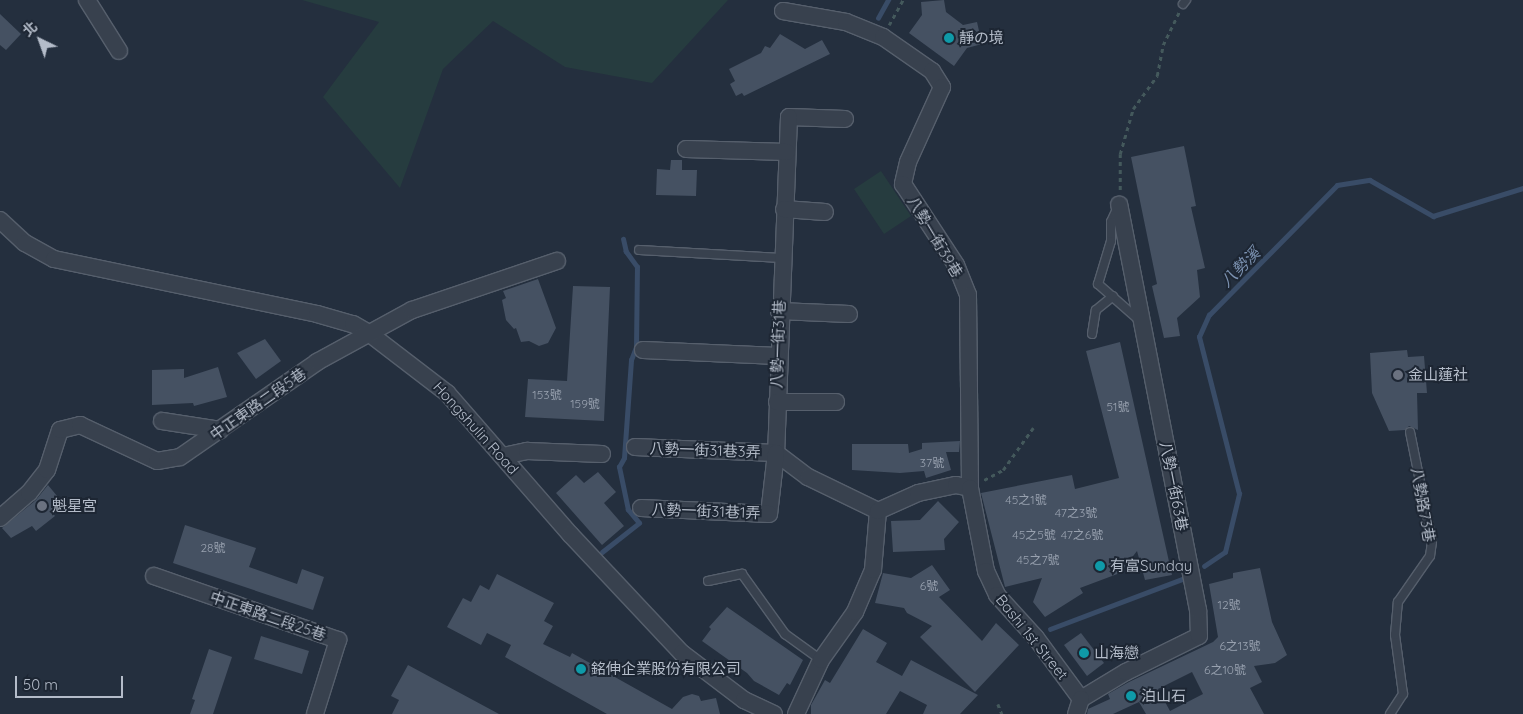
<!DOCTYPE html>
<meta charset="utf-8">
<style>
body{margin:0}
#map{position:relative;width:1523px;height:714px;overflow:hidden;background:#242f3e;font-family:Quicksand,"Noto Sans TC","Noto Sans JP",sans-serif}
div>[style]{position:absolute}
.green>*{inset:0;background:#263c3f}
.stream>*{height:4.5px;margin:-2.25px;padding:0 2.25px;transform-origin:2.25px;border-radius:2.25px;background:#394c67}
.building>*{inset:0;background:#455162}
.path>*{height:2.5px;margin-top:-1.25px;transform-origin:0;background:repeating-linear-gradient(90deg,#44595c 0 4px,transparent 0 8px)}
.roads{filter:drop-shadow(1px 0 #565f6c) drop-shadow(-1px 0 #565f6c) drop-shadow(0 1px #565f6c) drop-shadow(0 -1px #565f6c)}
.lane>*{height:8px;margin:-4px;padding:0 4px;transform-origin:4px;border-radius:4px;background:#38414e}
.street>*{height:16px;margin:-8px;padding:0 8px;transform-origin:8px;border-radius:8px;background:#38414e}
.dots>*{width:14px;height:14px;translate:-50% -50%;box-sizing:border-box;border:2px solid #1d2633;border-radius:50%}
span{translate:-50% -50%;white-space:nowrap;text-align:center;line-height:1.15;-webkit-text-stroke:4px #1d2633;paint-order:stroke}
.number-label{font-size:12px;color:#98a1af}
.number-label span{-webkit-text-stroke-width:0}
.poi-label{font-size:15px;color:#b4bcc9}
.left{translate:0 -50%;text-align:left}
.street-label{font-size:15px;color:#b4bcc9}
.water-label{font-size:16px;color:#7c92b1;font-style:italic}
.north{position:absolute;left:15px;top:15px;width:50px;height:50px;-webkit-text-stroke:4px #1d2633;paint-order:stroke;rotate:318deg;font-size:14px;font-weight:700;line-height:20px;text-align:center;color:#b4bcc9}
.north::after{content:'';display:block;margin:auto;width:18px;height:22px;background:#b4bcc9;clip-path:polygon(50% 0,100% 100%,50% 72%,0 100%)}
.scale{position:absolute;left:15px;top:676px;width:108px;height:22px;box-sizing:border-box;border:2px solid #b4bcc9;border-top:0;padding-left:6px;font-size:15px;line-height:18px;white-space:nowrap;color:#b4bcc9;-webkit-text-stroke:4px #1d2633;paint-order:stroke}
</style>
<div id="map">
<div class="green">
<i style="clip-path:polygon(302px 0,728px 0,652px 83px,565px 67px,493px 21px,443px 69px,400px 188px,323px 97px,379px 22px)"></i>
<i style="clip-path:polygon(881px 171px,911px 216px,884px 234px,854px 189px)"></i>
</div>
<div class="stream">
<i style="left:878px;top:18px;width:21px;rotate:-61deg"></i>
<i style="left:602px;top:552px;width:47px;rotate:-38.1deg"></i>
<i style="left:639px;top:523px;width:17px;rotate:-130deg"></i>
<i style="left:628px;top:510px;width:44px;rotate:-101.8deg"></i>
<i style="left:619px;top:467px;width:10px;rotate:-61deg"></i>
<i style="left:624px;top:458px;width:98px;rotate:-85.9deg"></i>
<i style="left:631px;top:360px;width:14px;rotate:-69deg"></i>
<i style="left:636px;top:347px;width:80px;rotate:-89.3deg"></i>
<i style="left:637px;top:267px;width:19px;rotate:-126deg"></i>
<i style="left:626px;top:252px;width:13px;rotate:-103deg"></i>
<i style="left:1204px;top:566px;width:25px;rotate:-34deg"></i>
<i style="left:1225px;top:552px;width:60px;rotate:-76.4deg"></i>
<i style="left:1239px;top:494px;width:162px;rotate:-104.3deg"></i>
<i style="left:1199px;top:337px;width:24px;rotate:-66deg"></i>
<i style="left:1209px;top:315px;width:182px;rotate:-45.4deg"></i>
<i style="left:1337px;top:185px;width:33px;rotate:-9deg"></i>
<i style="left:1370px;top:180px;width:73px;rotate:29.7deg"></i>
<i style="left:1433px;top:216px;width:94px;rotate:-17.3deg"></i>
<i style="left:1050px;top:629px;width:144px;rotate:-20.7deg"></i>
</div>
<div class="building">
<i style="clip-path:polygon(944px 0,946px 12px,963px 25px,977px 22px,982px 44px,967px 48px,954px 66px,909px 33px,922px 15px,921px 2px)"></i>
<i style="clip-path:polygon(0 14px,21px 34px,6px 50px,0 45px)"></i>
<i style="clip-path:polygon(780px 34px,805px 49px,822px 40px,830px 54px,744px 96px,742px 93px,736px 96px,730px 84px,735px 81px,729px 69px,761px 53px,765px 46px,770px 48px)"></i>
<i style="clip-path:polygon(1184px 146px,1196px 206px,1191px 207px,1205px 268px,1197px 270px,1200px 297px,1177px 318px,1180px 336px,1164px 338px,1152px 286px,1157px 284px,1131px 157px)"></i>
<i style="clip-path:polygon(671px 160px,682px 160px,682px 170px,697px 170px,696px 196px,656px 195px,657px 169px,670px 170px)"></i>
<i style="clip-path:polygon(538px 279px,556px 328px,548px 343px,539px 346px,529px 341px,521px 342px,516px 328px,514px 329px,506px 320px,502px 300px,506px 298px,503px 291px)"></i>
<i style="clip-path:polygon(573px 286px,610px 287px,604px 421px,525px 417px,528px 379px,567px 381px)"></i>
<i style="clip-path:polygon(265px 339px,281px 361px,256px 379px,237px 353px)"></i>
<i style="clip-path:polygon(1120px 342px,1172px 575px,1145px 580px,1137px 551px,1120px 573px,1080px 588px,1083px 593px,1045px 617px,1033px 602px,1042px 578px,1005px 587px,981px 493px,1072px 475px,1075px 489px,1119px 478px,1086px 351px)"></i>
<i style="clip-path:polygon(1407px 350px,1408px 357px,1424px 356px,1427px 393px,1417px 393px,1418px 430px,1409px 426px,1405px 430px,1389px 431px,1372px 393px,1370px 353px)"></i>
<i style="clip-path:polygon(218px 367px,227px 397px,194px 406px,193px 403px,152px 405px,152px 370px,184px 369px,184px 378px)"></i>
<i style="clip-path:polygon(960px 441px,959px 452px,946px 452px,951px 470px,926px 478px,924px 471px,900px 473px,852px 470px,852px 444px,908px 444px,909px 453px,922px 449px,922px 443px)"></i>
<i style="clip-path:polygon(598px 472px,616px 492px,604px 503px,624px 526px,602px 545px,556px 493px,576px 475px,584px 483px)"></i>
<i style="clip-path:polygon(48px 485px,62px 502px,51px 511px,55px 516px,36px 531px,32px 526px,11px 538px,2px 528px,36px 500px)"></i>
<i style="clip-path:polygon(938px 501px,959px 522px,944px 539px,945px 550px,893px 552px,891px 521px,920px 520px)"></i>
<i style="clip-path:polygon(185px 525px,256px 548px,249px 567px,297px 584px,302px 569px,324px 577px,313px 610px,173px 563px)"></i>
<i style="clip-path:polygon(932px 565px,950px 590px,939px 597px,982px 641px,996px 623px,1019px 645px,975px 692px,920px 637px,932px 626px,907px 613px,904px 608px,875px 603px,883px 573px,911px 578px)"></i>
<i style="clip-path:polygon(evenodd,1260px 568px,1272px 622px,1287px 655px,1275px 663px,1254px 666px,1262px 682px,1250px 688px,1264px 714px,1146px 714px,1139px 702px,1113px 714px,1087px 714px,1088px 709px,1110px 699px,1108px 694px,1129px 682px,1213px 642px,1218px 637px,1209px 584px,1233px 578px,1233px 573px,1260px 568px,1192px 672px,1203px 694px,1170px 711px,1158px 689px,1192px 672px)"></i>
<i style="clip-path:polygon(497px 574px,554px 603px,544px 621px,553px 626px,543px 644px,570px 657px,572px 653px,672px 709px,683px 697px,692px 694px,699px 696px,701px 701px,716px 698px,720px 714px,607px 714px,505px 657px,511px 645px,487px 633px,481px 645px,447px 627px,463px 598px,471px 602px,480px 585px,489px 590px)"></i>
<i style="clip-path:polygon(727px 607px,803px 660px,790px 685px,787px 683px,779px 695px,754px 681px,747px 673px,702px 641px,711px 629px,709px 627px)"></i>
<i style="clip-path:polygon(863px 629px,887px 643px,876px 662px,902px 676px,911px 660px,978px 695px,960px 714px,923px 714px,927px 705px,900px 691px,886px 714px,811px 714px,811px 705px,825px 680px,830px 683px)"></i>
<i style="clip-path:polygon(1081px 633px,1104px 663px,1087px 676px,1064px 645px)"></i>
<i style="clip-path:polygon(261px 636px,309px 651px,302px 674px,254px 659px)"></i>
<i style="clip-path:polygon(209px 649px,232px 657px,213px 714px,190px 714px,195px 700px,192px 699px)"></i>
<i style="clip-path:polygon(408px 665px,499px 714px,392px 714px,399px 700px,391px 696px)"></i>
</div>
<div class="path">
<i style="left:889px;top:25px;width:29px;rotate:-61deg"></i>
<i style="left:1120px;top:190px;width:36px;rotate:-90deg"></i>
<i style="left:1120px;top:154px;width:47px;rotate:-73.9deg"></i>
<i style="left:1133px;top:109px;width:41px;rotate:-54deg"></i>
<i style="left:1157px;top:76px;width:32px;rotate:-79deg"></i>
<i style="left:1163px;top:45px;width:37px;rotate:-64deg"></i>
<i style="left:984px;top:480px;width:21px;rotate:-28deg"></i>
<i style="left:1003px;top:470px;width:52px;rotate:-54.5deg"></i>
<i style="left:998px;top:704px;width:11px;rotate:68deg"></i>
</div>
<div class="roads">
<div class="lane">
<i style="left:1183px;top:4px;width:5px;rotate:-53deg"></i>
<i style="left:1117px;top:209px;width:14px;rotate:115deg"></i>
<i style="left:1111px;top:222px;width:19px;rotate:90deg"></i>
<i style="left:1111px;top:241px;width:45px;rotate:106.8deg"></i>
<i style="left:1098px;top:284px;width:53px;rotate:41.2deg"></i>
<i style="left:639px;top:250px;width:143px;rotate:3.2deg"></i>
<i style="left:1092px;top:334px;width:24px;rotate:-81deg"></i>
<i style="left:1096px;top:310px;width:22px;rotate:-39deg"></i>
<i style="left:708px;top:581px;width:35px;rotate:-12deg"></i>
<i style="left:742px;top:574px;width:74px;rotate:54.4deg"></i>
<i style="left:785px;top:634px;width:44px;rotate:35.8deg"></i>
<i style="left:1390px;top:714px;width:24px;rotate:-57deg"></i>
<i style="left:1403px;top:694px;width:60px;rotate:-97.7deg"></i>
<i style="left:1395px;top:635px;width:33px;rotate:-85deg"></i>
<i style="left:1398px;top:602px;width:56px;rotate:-55.2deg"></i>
<i style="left:1430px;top:556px;width:15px;rotate:-82deg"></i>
<i style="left:1432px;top:541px;width:111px;rotate:-101.4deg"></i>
</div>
<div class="street">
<i style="left:87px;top:0;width:60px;rotate:57.9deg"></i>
<i style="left:783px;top:11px;width:64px;rotate:9.9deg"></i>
<i style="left:846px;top:22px;width:40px;rotate:22deg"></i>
<i style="left:883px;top:37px;width:60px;rotate:34.8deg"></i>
<i style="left:932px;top:71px;width:19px;rotate:58deg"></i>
<i style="left:942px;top:87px;width:82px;rotate:114.4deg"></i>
<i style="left:908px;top:162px;width:23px;rotate:103deg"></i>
<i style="left:903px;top:184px;width:97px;rotate:56.8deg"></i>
<i style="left:956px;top:265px;width:32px;rotate:68deg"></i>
<i style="left:968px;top:295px;width:193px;rotate:89.4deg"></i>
<i style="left:845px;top:119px;width:56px;rotate:-178deg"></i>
<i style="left:789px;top:117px;width:336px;rotate:92.2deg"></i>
<i style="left:776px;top:453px;width:40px;rotate:37deg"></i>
<i style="left:808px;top:477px;width:78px;rotate:25.9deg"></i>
<i style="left:686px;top:149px;width:101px;rotate:1.7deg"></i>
<i style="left:784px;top:209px;width:41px;rotate:4.2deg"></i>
<i style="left:0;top:220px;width:34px;rotate:43deg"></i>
<i style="left:25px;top:243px;width:33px;rotate:29deg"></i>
<i style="left:54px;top:259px;width:269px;rotate:11.8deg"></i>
<i style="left:317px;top:314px;width:37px;rotate:16deg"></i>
<i style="left:353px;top:324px;width:20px;rotate:30deg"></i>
<i style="left:370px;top:334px;width:97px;rotate:37.5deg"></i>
<i style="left:447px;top:393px;width:189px;rotate:48.9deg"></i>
<i style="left:571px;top:535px;width:162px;rotate:46.8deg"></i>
<i style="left:682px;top:653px;width:78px;rotate:37.2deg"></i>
<i style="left:744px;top:700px;width:33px;rotate:25deg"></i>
<i style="left:779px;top:311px;width:70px;rotate:2.5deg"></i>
<i style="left:643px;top:350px;width:135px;rotate:2.5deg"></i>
<i style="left:777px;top:402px;width:59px"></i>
<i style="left:162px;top:421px;width:59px;rotate:8.8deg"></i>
<i style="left:635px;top:447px;width:141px;rotate:2.4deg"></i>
<i style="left:776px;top:453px;width:61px;rotate:96.5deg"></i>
<i style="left:769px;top:514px;width:128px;rotate:-177.3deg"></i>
<i style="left:503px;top:456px;width:25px;rotate:-12deg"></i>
<i style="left:527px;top:451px;width:75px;rotate:2.3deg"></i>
<i style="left:0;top:518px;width:38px;rotate:-41deg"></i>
<i style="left:29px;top:493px;width:29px;rotate:-52deg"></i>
<i style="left:47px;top:470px;width:42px;rotate:-72deg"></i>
<i style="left:60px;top:430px;width:21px;rotate:-14deg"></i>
<i style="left:80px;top:425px;width:85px;rotate:25.1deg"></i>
<i style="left:157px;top:461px;width:23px;rotate:-10deg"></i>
<i style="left:180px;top:457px;width:167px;rotate:-34.7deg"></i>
<i style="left:317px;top:362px;width:108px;rotate:-28.7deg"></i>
<i style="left:412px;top:310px;width:153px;rotate:-18.7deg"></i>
<i style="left:154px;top:576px;width:195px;rotate:19.2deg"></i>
<i style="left:338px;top:640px;width:77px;rotate:107.3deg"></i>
<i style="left:1081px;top:699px;width:52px;rotate:-31deg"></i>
<i style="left:1126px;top:672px;width:81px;rotate:-26.3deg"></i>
<i style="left:1199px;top:636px;width:26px;rotate:-92deg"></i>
<i style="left:1198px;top:610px;width:413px;rotate:-101deg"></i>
<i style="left:796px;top:714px;width:60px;rotate:-65.2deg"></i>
<i style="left:821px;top:660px;width:59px;rotate:-54.7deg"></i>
<i style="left:855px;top:612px;width:46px;rotate:-66.8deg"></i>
<i style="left:873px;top:570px;width:59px;rotate:-85.2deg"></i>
<i style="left:878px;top:511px;width:44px;rotate:-24.2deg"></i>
<i style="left:918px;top:493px;width:39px;rotate:-12deg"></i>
<i style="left:956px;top:485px;width:14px;rotate:12deg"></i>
<i style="left:970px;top:488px;width:85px;rotate:79.1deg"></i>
<i style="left:986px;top:571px;width:26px;rotate:65deg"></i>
<i style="left:997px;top:595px;width:58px;rotate:47.8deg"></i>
<i style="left:1036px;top:638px;width:76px;rotate:53.6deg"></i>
<i style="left:1081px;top:699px;width:16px;rotate:108deg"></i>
</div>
</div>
<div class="dots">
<i style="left:949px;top:38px;background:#0f9aa8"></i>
<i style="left:1398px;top:375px;background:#6b7280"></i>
<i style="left:42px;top:506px;background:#6b7280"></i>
<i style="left:1100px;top:566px;background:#0f9aa8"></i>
<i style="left:1084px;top:653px;background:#0f9aa8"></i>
<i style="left:581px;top:669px;background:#0f9aa8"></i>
<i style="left:1131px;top:696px;background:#0f9aa8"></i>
</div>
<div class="number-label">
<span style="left:547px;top:395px">153號</span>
<span style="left:585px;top:404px">159號</span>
<span style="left:1118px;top:407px">51號</span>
<span style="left:932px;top:463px">37號</span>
<span style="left:1026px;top:500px">45之1號</span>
<span style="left:1076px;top:513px">47之3號</span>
<span style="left:1034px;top:535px">45之5號</span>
<span style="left:1082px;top:535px">47之6號</span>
<span style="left:213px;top:548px">28號</span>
<span style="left:1038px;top:560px">45之7號</span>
<span style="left:929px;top:586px">6號</span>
<span style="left:1229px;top:605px">12號</span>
<span style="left:1240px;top:646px">6之13號</span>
<span style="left:1225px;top:670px">6之10號</span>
</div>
<div class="poi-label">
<span class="left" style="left:959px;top:38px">靜の境</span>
<span class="left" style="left:1408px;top:375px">金山蓮社</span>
<span class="left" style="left:52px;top:506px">魁星宮</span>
<span class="left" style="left:1110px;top:566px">有富Sunday</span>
<span class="left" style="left:1094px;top:653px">山海戀</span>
<span class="left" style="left:591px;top:669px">銘伸企業股份有限公司</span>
<span class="left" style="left:1141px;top:696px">泊山石</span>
</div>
<div class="street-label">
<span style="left:935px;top:237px;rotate:59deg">八勢一街39巷</span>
<span style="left:778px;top:344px;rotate:-88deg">八勢一街31巷</span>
<span style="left:258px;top:404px;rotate:-35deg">中正東路二段5巷</span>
<span style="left:476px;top:428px;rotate:48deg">Hongshulin Road</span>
<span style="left:705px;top:450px;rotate:2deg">八勢一街31巷3弄</span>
<span style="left:1174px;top:486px;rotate:79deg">八勢一街63巷</span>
<span style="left:1423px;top:505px;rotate:80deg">八勢路73巷</span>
<span style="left:706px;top:511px;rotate:2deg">八勢一街31巷1弄</span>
<span style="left:268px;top:616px;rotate:19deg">中正東路二段25巷</span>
<span style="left:1032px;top:637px;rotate:51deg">Bashi 1st Street</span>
</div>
<div class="water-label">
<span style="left:1240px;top:267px;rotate:-45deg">八勢溪</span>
</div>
<div class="north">北</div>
<div class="scale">50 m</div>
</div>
